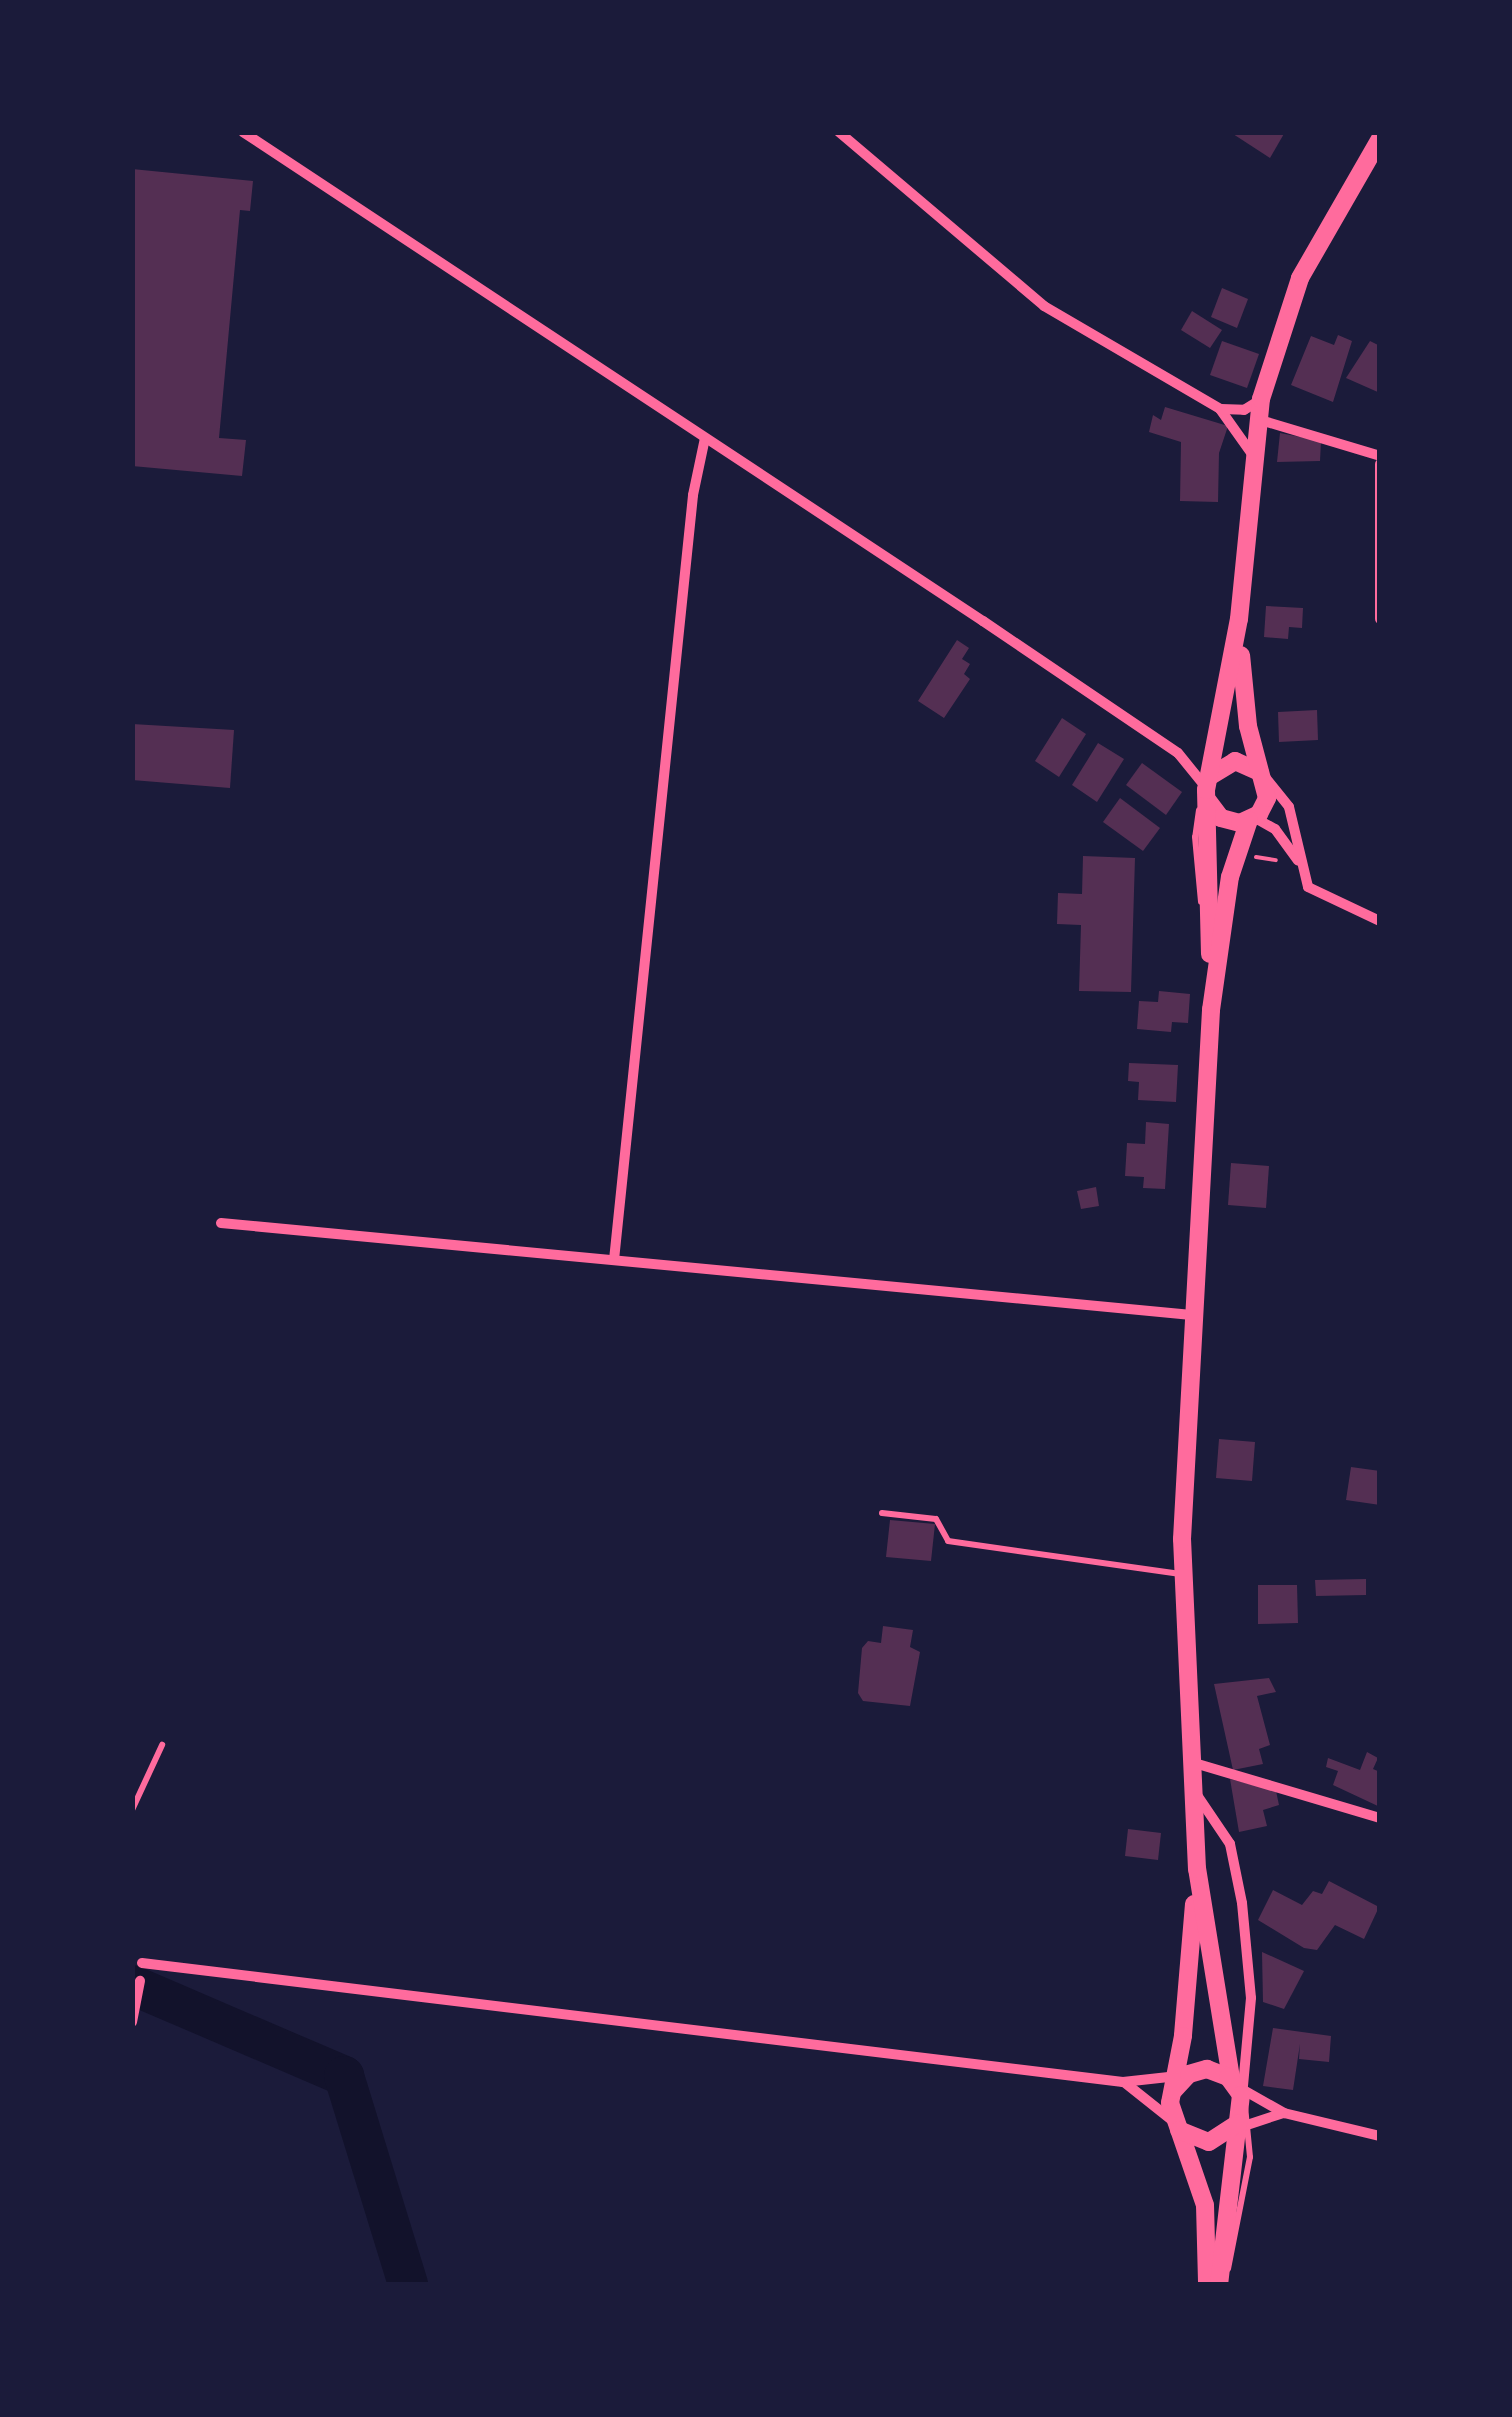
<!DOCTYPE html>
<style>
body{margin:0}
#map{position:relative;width:1512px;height:2417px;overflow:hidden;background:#1b1b3a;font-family:"Source Sans 3",sans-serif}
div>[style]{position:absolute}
.river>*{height:40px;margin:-20px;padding:0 20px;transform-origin:20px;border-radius:20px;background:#12122b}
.building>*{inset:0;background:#542f53}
.path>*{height:4px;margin:-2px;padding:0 2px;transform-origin:2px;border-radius:2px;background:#ff6b9d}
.service>*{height:6px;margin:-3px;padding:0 3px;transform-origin:3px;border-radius:3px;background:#ff6b9d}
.minor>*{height:10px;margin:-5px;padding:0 5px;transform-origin:5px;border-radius:5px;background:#ff6b9d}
.primary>*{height:18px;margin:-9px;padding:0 9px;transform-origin:9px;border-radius:9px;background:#ff6b9d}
span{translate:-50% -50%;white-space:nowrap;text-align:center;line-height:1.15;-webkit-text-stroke:10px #1b1b3a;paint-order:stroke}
.frame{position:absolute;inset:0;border:135px solid #1b1b3a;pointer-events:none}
</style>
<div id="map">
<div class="river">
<i style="left:132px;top:1985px;width:231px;rotate:23.2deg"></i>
<i style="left:344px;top:2076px;width:218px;rotate:72.9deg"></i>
</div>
<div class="building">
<i style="clip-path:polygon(1230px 132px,1285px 132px,1270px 158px)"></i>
<i style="clip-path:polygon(132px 169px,253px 181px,250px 211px,240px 210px,219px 438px,246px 440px,242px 476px,132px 466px)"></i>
<i style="clip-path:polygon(1222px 288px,1248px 299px,1237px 328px,1211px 317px)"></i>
<i style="clip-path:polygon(1192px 311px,1222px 330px,1210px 348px,1181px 330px)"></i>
<i style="clip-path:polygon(1338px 335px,1352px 341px,1333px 402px,1291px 385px,1311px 336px,1334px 345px)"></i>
<i style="clip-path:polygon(1222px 341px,1259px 354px,1247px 388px,1210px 375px)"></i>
<i style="clip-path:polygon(1370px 341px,1380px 346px,1380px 393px,1346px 378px)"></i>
<i style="clip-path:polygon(1165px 407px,1228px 426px,1219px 453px,1218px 502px,1180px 501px,1181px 442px,1149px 432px,1153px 415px,1161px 420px)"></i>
<i style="clip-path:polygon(1280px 433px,1321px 441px,1320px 461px,1277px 462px)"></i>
<i style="clip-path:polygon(1266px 606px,1303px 608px,1302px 628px,1289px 627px,1288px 639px,1264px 637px)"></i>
<i style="clip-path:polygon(957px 640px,969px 648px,962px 659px,970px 664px,964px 674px,970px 679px,944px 718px,918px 701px)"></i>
<i style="clip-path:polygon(1317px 710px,1318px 740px,1279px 742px,1278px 712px)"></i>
<i style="clip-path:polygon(1062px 718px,1086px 734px,1059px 777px,1035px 761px)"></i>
<i style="clip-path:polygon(132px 724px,234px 730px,230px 788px,132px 780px)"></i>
<i style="clip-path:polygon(1098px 743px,1124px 759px,1097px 802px,1072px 785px)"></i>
<i style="clip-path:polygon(1142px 763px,1182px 792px,1166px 815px,1126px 785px)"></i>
<i style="clip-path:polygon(1120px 798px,1160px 828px,1143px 851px,1103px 822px)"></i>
<i style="clip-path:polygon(1083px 856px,1135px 858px,1131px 992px,1079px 991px,1081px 925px,1057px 924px,1058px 893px,1082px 894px)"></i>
<i style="clip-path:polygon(1159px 991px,1190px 994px,1188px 1023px,1172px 1022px,1171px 1032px,1137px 1029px,1139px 1001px,1158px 1002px)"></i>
<i style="clip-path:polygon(1129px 1063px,1178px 1065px,1176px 1102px,1138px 1100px,1139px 1082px,1128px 1081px)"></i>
<i style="clip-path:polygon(1146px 1122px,1169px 1124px,1165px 1189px,1143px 1188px,1144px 1177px,1125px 1176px,1127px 1143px,1145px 1144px)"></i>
<i style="clip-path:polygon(1231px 1163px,1269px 1166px,1266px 1208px,1228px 1205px)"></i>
<i style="clip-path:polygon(1096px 1187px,1099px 1206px,1081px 1209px,1077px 1191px)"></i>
<i style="clip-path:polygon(1219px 1439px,1255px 1442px,1252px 1481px,1216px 1478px)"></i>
<i style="clip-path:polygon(1351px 1467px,1380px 1471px,1380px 1505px,1346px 1500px)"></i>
<i style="clip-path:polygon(890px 1520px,935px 1524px,931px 1561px,886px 1557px)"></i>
<i style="clip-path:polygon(1366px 1579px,1366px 1595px,1316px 1596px,1315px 1580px)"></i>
<i style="clip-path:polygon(1258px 1585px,1297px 1585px,1298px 1623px,1258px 1624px)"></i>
<i style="clip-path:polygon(883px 1626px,913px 1630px,910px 1647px,920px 1652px,910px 1706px,863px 1701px,858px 1693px,862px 1648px,868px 1641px,881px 1643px)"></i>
<i style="clip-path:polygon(1269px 1678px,1276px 1692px,1257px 1696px,1270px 1745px,1259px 1749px,1263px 1764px,1233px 1770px,1214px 1684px)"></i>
<i style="clip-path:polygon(1367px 1752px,1378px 1758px,1373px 1769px,1380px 1772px,1380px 1807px,1333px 1785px,1338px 1771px,1326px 1767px,1328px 1758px,1360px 1770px)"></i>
<i style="clip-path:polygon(1230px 1779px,1276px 1791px,1279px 1805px,1263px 1810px,1267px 1826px,1239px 1832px)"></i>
<i style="clip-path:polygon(1128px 1829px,1161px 1833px,1158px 1860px,1125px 1856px)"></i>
<i style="clip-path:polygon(1329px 1881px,1379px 1907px,1364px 1939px,1335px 1925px,1317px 1950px,1304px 1948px,1258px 1920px,1273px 1890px,1302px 1905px,1313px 1891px,1322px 1894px)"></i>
<i style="clip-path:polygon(1262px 1952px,1304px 1971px,1284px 2009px,1263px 2002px)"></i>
<i style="clip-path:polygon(1273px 2028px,1331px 2036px,1329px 2062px,1299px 2059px,1300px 2044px,1293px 2090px,1263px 2086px)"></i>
</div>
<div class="path">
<i style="left:1256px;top:857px;width:20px;rotate:9deg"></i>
</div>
<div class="service">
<i style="left:1199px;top:810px;width:27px;rotate:98deg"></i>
<i style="left:1195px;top:837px;width:65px;rotate:84.7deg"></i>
<i style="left:882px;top:1513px;width:54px;rotate:6.3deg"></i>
<i style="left:936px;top:1519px;width:25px;rotate:61deg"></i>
<i style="left:948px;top:1541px;width:233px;rotate:8.1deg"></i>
<i style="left:132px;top:1810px;width:72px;rotate:-65.2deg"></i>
<i style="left:1228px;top:2269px;width:114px;rotate:-78.9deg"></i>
<i style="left:1250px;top:2157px;width:51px;rotate:-95.6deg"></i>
</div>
<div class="minor">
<i style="left:243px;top:132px;width:887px;rotate:33.46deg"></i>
<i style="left:983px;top:621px;width:235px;rotate:34.1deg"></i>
<i style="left:1178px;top:753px;width:41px;rotate:50.9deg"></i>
<i style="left:839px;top:132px;width:269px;rotate:40.3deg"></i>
<i style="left:1044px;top:306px;width:204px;rotate:30.3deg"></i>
<i style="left:1220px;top:409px;width:55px;rotate:54.6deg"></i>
<i style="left:1221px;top:409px;width:23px;rotate:2deg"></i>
<i style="left:1244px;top:410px;width:19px;rotate:-32deg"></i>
<i style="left:1257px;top:419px;width:128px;rotate:16.7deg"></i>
<i style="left:1380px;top:464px;width:155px;rotate:90deg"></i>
<i style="left:1265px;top:777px;width:38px;rotate:51deg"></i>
<i style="left:1289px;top:807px;width:82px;rotate:76.6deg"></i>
<i style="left:1308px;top:887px;width:80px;rotate:25.3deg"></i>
<i style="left:1255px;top:818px;width:23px;rotate:29deg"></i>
<i style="left:1275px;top:829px;width:39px;rotate:54deg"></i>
<i style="left:221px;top:1223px;width:975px;rotate:5.41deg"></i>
<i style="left:614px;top:1260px;width:769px;rotate:-84.1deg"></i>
<i style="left:693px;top:495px;width:58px;rotate:-78.1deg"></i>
<i style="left:1191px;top:1762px;width:197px;rotate:16.5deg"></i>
<i style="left:1197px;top:1795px;width:59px;rotate:56deg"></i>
<i style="left:1230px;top:1844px;width:60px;rotate:78.5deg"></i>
<i style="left:1242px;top:1903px;width:95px;rotate:84.6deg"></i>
<i style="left:1251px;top:1998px;width:98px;rotate:95.2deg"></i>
<i style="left:142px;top:1963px;width:988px;rotate:6.92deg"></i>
<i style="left:1123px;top:2082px;width:55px;rotate:-6.2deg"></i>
<i style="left:132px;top:2022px;width:42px;rotate:-79deg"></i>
<i style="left:1124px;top:2082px;width:63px;rotate:38.5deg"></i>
<i style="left:1240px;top:2088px;width:51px;rotate:29.6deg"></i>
<i style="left:1284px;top:2113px;width:99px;rotate:13.5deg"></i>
<i style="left:1238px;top:2128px;width:47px;rotate:-18.4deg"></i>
</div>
<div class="primary">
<i style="left:1212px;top:775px;width:27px;rotate:-31deg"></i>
<i style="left:1235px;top:761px;width:27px;rotate:24deg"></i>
<i style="left:1208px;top:801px;width:21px;rotate:53deg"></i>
<i style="left:1221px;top:818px;width:20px;rotate:15deg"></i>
<i style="left:1240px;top:823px;width:21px;rotate:-25deg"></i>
<i style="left:1259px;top:814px;width:18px;rotate:-63deg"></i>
<i style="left:1267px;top:798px;width:74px;rotate:-104.8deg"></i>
<i style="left:1248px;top:726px;width:71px;rotate:-95.6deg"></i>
<i style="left:1210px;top:954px;width:164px;rotate:-91.4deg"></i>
<i style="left:1206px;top:790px;width:174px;rotate:-79.1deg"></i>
<i style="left:1239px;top:619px;width:221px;rotate:-84.3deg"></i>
<i style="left:1261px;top:399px;width:127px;rotate:-72.1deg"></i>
<i style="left:1300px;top:278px;width:160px;rotate:-60.1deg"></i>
<i style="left:1194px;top:1904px;width:132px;rotate:94.8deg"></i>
<i style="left:1183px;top:2036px;width:68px;rotate:101deg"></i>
<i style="left:1170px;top:2103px;width:108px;rotate:71.1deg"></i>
<i style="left:1205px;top:2205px;width:79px;rotate:88.5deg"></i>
<i style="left:1231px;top:2078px;width:212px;rotate:-99.2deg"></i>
<i style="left:1197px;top:1869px;width:330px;rotate:-92.6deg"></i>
<i style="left:1182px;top:1539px;width:530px;rotate:-86.86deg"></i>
<i style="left:1211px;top:1010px;width:134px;rotate:-81.9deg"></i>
<i style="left:1230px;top:877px;width:60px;rotate:-71.6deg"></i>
<i style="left:1174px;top:2090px;width:22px;rotate:-47deg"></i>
<i style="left:1189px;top:2074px;width:19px;rotate:-16deg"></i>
<i style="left:1207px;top:2069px;width:22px;rotate:21deg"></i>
<i style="left:1228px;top:2077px;width:22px;rotate:54deg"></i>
<i style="left:1241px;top:2095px;width:190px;rotate:96.6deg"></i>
<i style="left:1179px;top:2130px;width:32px;rotate:22deg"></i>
<i style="left:1209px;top:2142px;width:35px;rotate:-33deg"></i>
</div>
<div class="frame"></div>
</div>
